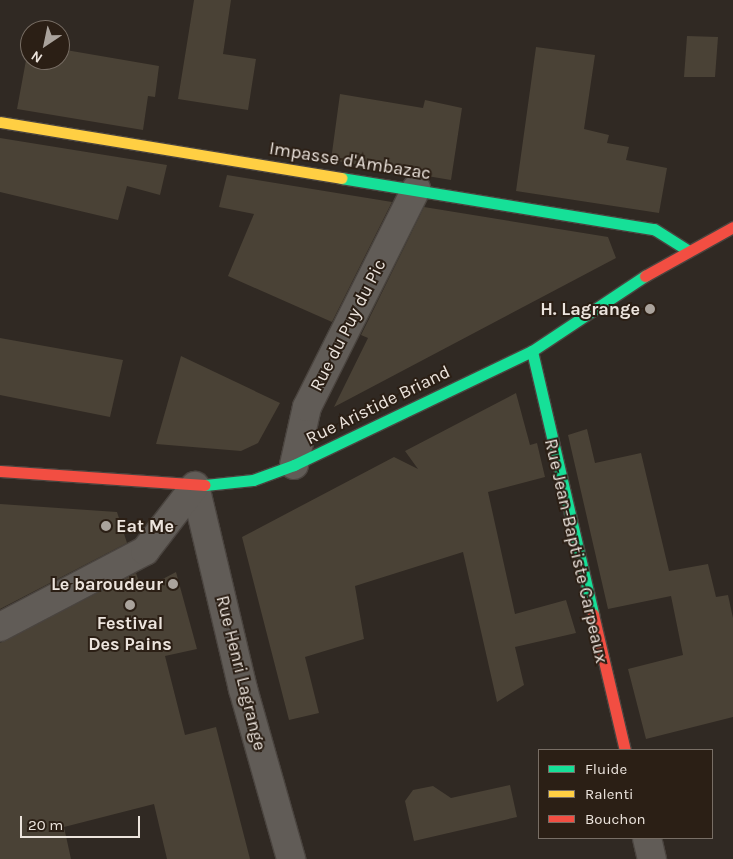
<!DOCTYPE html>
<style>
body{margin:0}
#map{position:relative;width:733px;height:859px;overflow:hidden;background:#302923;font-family:Karla,sans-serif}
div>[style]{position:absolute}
.building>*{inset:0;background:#4a4236}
.roads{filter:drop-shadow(1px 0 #4a443f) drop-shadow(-1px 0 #4a443f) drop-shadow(0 1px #4a443f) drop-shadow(0 -1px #4a443f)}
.street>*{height:28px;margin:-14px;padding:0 14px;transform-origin:14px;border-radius:14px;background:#615c57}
.fast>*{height:11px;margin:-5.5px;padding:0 5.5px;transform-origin:5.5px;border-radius:5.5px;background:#16e098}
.slow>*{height:11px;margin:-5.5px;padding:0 5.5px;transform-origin:5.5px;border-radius:5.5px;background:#ffcf43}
.jam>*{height:11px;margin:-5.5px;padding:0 5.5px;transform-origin:5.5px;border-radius:5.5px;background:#f24e42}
.dots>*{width:14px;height:14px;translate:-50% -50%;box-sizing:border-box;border:2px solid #2b1f15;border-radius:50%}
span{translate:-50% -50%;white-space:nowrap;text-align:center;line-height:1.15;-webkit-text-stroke:4px #2b1f15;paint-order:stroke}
.street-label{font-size:18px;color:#ece4dd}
.poi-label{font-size:18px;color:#ece4dd;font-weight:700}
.right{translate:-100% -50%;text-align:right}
.left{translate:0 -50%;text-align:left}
.legend{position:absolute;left:538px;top:749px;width:175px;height:90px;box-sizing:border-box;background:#2b1f15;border:1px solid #786e65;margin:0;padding:6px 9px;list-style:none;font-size:15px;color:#ece4dd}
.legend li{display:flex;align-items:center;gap:10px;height:25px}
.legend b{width:25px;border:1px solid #786e65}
.north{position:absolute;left:20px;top:20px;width:50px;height:50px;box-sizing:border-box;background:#2b1f15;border:1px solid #786e65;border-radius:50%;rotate:214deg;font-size:14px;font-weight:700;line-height:20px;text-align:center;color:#ece4dd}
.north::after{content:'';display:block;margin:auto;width:18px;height:22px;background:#aaa39c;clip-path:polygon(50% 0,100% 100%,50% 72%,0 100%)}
.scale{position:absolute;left:20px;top:816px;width:120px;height:22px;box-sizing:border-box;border:2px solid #ece4dd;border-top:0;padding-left:6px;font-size:15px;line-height:18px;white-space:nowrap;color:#ece4dd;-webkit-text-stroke:4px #2b1f15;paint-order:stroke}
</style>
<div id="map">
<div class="building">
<i style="clip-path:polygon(194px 0,231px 0,223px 54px,256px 59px,248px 110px,178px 99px)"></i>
<i style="clip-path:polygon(687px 36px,718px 37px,715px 77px,684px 77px)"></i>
<i style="clip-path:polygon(29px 44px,30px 60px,60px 60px,60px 49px,159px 66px,155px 97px,148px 96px,143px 130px,17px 109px)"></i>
<i style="clip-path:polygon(536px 47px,595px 55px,584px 129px,609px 135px,607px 143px,629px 147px,626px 160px,667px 168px,659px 213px,516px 191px)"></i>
<i style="clip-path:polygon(340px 94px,423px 108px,425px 100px,462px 108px,451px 180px,331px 160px)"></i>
<i style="clip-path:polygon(0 138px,167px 165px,160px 195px,127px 186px,118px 220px,0 192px)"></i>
<i style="clip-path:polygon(227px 175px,392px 202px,332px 322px,228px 276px,254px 214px,219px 207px)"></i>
<i style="clip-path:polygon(424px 207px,608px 237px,616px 258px,334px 407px,368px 338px,361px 335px)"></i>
<i style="clip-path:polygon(0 338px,123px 360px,110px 417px,0 395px)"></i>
<i style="clip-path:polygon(181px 356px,280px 403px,258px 443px,241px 451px,156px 444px)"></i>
<i style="clip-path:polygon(516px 393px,530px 445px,537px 443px,545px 477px,488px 492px,515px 614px,566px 600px,576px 633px,515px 647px,524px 685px,497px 702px,463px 552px,355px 586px,364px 639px,305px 657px,319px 713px,289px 720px,242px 537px,394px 457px,418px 469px,405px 451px)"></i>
<i style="clip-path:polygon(587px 429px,595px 463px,641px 453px,669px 571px,708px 564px,716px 597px,728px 595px,733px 618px,733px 717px,646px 739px,628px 669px,683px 655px,671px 596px,608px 609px,568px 435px)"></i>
<i style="clip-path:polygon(0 504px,117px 512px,127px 543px,0 609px)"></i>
<i style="clip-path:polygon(176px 572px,197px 649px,165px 656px,185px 735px,216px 727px,250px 859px,167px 859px,154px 804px,64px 827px,71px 859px,0 859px,0 643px,136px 573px,142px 590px)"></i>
<i style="clip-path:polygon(510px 785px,517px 817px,414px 841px,405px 801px,413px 790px,433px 786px,451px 798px)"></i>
</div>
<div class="roads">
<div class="street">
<i style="left:294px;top:465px;width:59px;rotate:-77.4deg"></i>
<i style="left:307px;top:407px;width:244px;rotate:-63.4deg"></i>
<i style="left:195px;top:486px;width:209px;rotate:76.7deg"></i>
<i style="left:243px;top:689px;width:177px;rotate:74.2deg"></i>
<i style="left:0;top:627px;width:164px;rotate:-27.7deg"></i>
<i style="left:145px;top:551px;width:82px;rotate:-52.4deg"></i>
<i style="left:647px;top:838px;width:22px;rotate:77deg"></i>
</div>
<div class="fast">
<i style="left:341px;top:178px;width:317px;rotate:9.3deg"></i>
<i style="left:654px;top:229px;width:41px;rotate:32.2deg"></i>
<i style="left:532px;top:351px;width:270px;rotate:76.9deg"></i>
<i style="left:205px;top:485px;width:48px;rotate:-5.9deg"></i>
<i style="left:253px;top:480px;width:44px;rotate:-20.1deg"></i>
<i style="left:294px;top:465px;width:264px;rotate:-25.6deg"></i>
<i style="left:532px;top:351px;width:136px;rotate:-33.6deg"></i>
</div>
<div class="slow">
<i style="left:0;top:122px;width:346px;rotate:9.3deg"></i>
</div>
<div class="jam">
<i style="left:645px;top:276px;width:101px;rotate:-29.1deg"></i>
<i style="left:0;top:471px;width:205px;rotate:3.9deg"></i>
<i style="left:593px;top:614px;width:140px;rotate:76.8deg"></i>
</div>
</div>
<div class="dots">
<i style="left:650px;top:309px;background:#aaa39c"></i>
<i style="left:106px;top:526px;background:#aaa39c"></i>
<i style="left:173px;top:584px;background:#aaa39c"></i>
<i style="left:130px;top:605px;background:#aaa39c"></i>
</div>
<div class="street-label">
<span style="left:350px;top:161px;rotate:9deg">Impasse d'Ambazac</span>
<span style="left:348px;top:325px;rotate:-63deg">Rue du Puy du Pic</span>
<span style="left:378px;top:405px;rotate:-26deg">Rue Aristide Briand</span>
<span style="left:576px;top:551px;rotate:77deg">Rue Jean-Baptiste Carpeaux</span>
<span style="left:241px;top:673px;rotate:76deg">Rue Henri Lagrange</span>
</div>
<div class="poi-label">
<span class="right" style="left:640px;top:309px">H. Lagrange</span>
<span class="left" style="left:116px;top:526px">Eat Me</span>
<span class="right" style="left:163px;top:584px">Le baroudeur</span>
<span style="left:130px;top:634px">Festival<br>Des Pains</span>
</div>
<ul class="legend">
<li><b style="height:6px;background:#16e098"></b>Fluide</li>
<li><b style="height:6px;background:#ffcf43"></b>Ralenti</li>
<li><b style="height:6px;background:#f24e42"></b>Bouchon</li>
</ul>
<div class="north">N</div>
<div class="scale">20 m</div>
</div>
